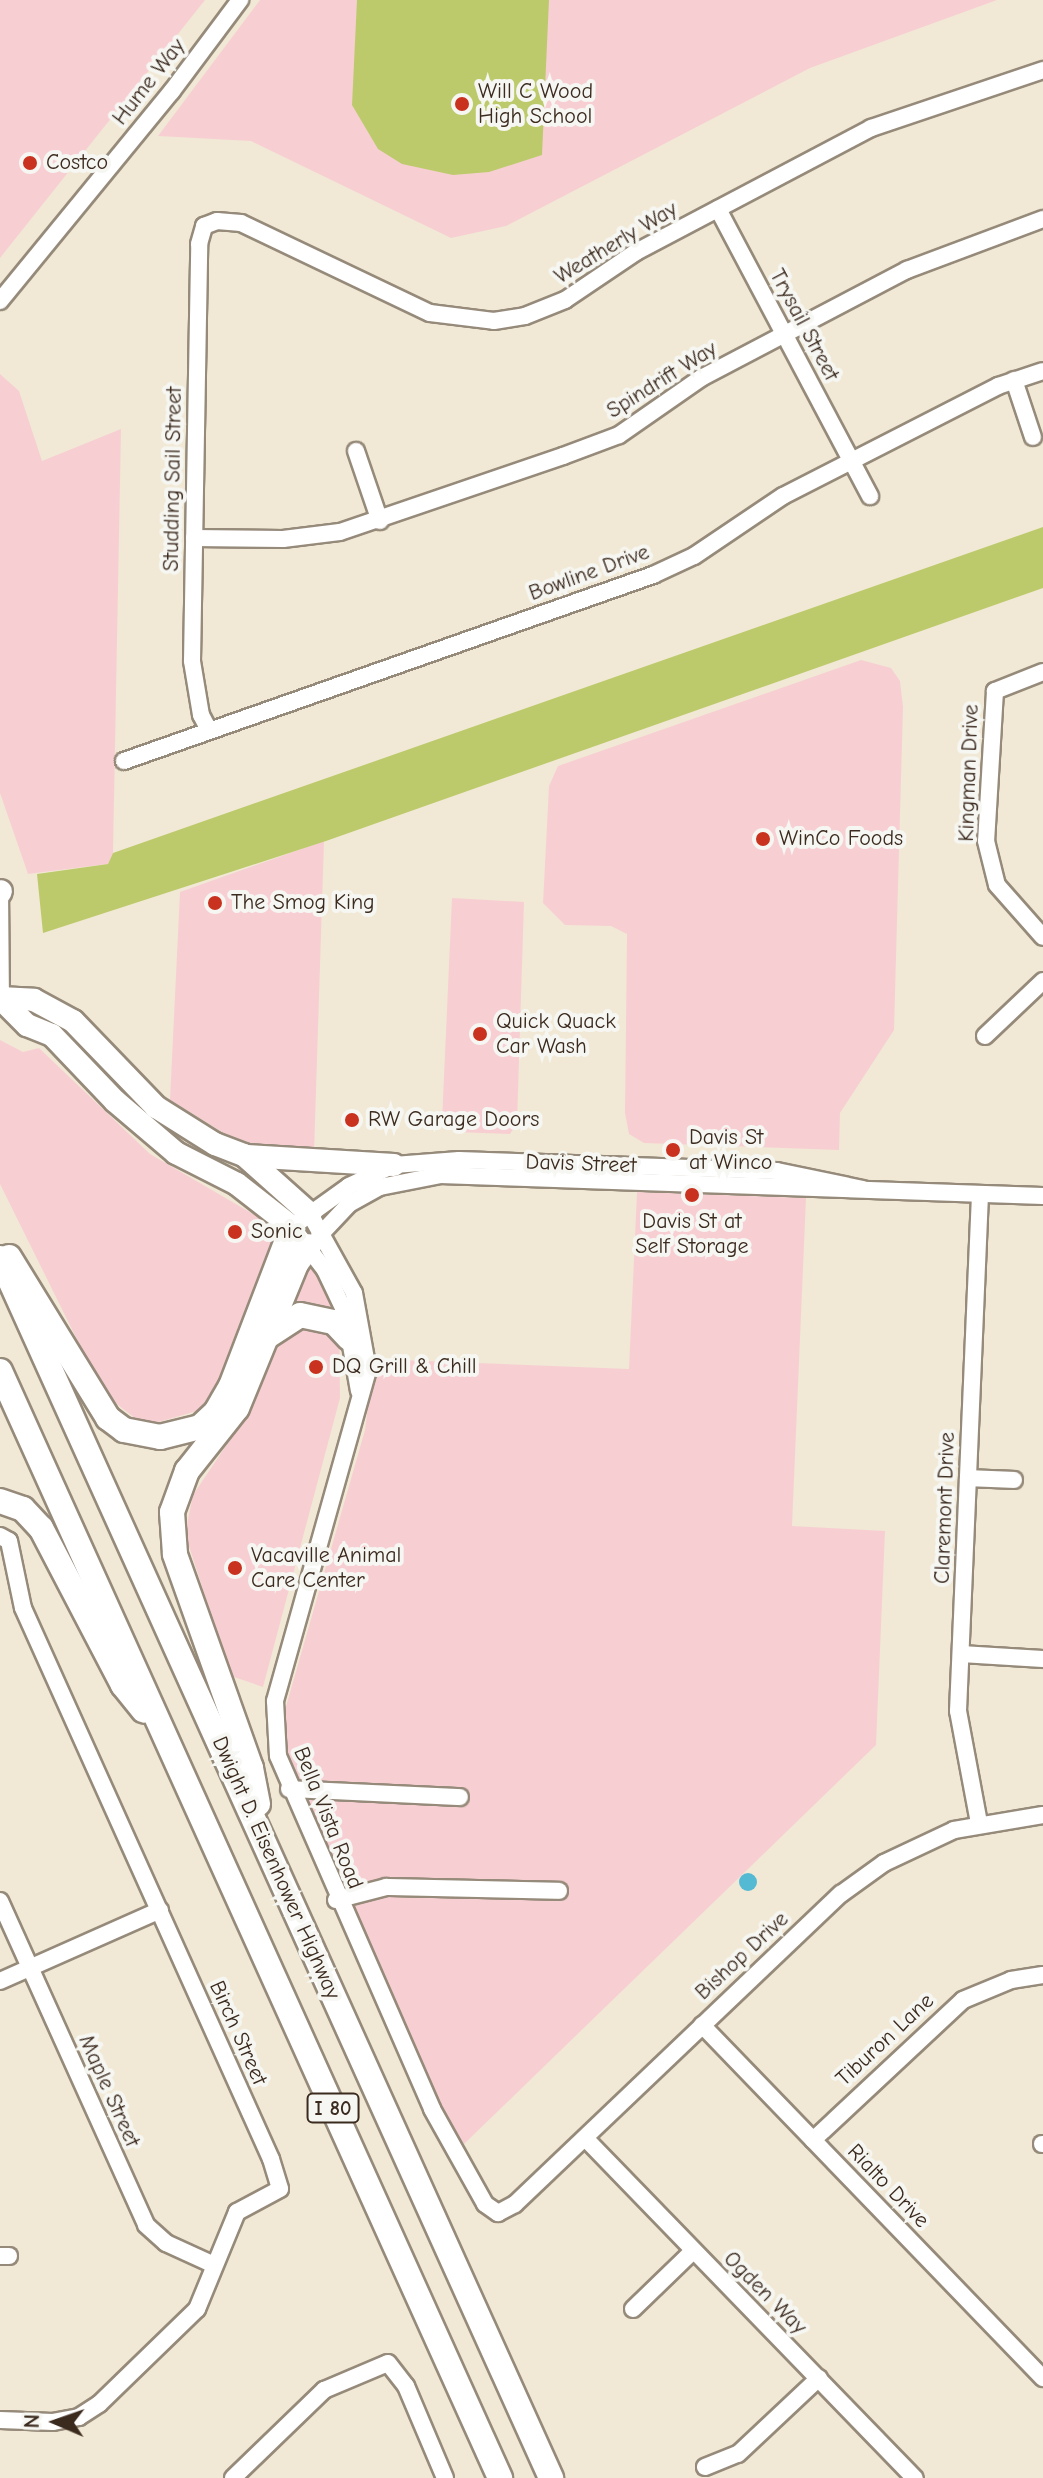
<!DOCTYPE html>
<style>
body{margin:0}
#map{position:relative;width:1043px;height:2478px;overflow:hidden;background:#f1e9d5;font-family:"Comic Neue",sans-serif}
div>[style]{position:absolute}
.built>*{inset:0;background:#f7cfd3}
.green>*{inset:0;background:#bdca6c}
.water>*{inset:0;background:#54b9d3}
.round{border-radius:50%}
.roads{filter:drop-shadow(2px 0 #968a7a) drop-shadow(-2px 0 #968a7a) drop-shadow(0 2px #968a7a) drop-shadow(0 -2px #968a7a)}
.minor>*{height:16px;margin:-8px;padding:0 8px;transform-origin:8px;border-radius:8px;background:#fff}
.major>*{height:22px;margin:-11px;padding:0 11px;transform-origin:11px;border-radius:11px;background:#fff}
.highway>*{height:24px;margin:-12px;padding:0 12px;transform-origin:12px;border-radius:12px;background:#fff}
.dots>*{width:22px;height:22px;translate:-50% -50%;box-sizing:border-box;border:4px solid #f6f6f2;border-radius:50%}
span{translate:-50% -50%;white-space:nowrap;text-align:center;line-height:1.15;-webkit-text-stroke:8px #f6f6f2;paint-order:stroke}
.shield-label span{padding:2px 6px;background:#f6f6f2;border:2px solid;border-radius:6px;-webkit-text-stroke-width:0}
.shield-label{font-size:20px;color:#3b2a1e;font-weight:700}
.street-label{font-size:22px;color:#3b2a1e}
.poi-label{font-size:22px;color:#3b2a1e}
.left{translate:0 -50%;text-align:left}
.north{position:absolute;left:16px;top:2382px;width:80px;height:80px;-webkit-text-stroke:6px #f6f6f2;paint-order:stroke;rotate:272deg;font-size:22px;font-weight:700;line-height:32px;text-align:center;color:#3b2a1e}
.north::after{content:'';display:block;margin:auto;width:28px;height:36px;background:#3b2a1e;clip-path:polygon(50% 0,100% 100%,50% 72%,0 100%)}
</style>
<div id="map">
<div class="built">
<i style="clip-path:polygon(0 0,205px 0,0 258px)"></i>
<i style="clip-path:polygon(260px 0,997px 0,810px 68px,506px 226px,451px 238px,251px 141px,158px 136px)"></i>
<i style="clip-path:polygon(0 374px,19px 391px,42px 461px,121px 429px,113px 853px,108px 864px,28px 874px,0 793px)"></i>
<i style="clip-path:polygon(861px 660px,891px 668px,900px 681px,903px 707px,894px 1030px,840px 1113px,839px 1150px,644px 1143px,629px 1134px,625px 1113px,627px 934px,611px 926px,565px 925px,543px 903px,549px 786px,558px 766px)"></i>
<i style="clip-path:polygon(324px 841px,314px 1153px,267px 1149px,227px 1135px,170px 1100px,180px 892px)"></i>
<i style="clip-path:polygon(452px 898px,524px 902px,517px 1123px,510px 1134px,454px 1132px,442px 1121px)"></i>
<i style="clip-path:polygon(0 1040px,23px 1052px,39px 1048px,150px 1154px,258px 1217px,318px 1266px,339px 1310px,340px 1398px,263px 1687px,231px 1676px,185px 1534px,193px 1495px,248px 1413px,214px 1392px,197px 1411px,155px 1423px,136px 1419px,104px 1394px,0 1184px)"></i>
<i style="clip-path:polygon(637px 1192px,806px 1198px,792px 1526px,885px 1531px,876px 1745px,464px 2144px,437px 2099px,293px 1779px,285px 1749px,285px 1710px,365px 1430px,374px 1359px,629px 1369px)"></i>
</div>
<div class="green">
<i style="clip-path:polygon(357px 0,549px 0,542px 155px,489px 172px,453px 175px,402px 164px,378px 149px,352px 105px)"></i>
<i style="clip-path:polygon(1043px 527px,1043px 588px,326px 841px,43px 933px,37px 874px,108px 864px,113px 853px)"></i>
</div>
<div class="water">
<i class="round" style="left:739px;top:1873px;width:18px;height:18px"></i>
</div>
<div class="roads">
<div class="minor">
<i style="left:718px;top:209px;width:325px;rotate:62.1deg"></i>
<i style="left:0;top:301px;width:271px;rotate:-50.7deg"></i>
<i style="left:172px;top:91px;width:114px;rotate:-53.2deg"></i>
<i style="left:1014px;top:380px;width:60px;rotate:71.6deg"></i>
<i style="left:356px;top:451px;width:74px;rotate:71.1deg"></i>
<i style="left:194px;top:538px;width:89px;rotate:0.6deg"></i>
<i style="left:283px;top:539px;width:57px;rotate:-7deg"></i>
<i style="left:340px;top:532px;width:236px;rotate:-18.8deg"></i>
<i style="left:563px;top:456px;width:60px;rotate:-20.6deg"></i>
<i style="left:619px;top:435px;width:100px;rotate:-34.8deg"></i>
<i style="left:701px;top:378px;width:233px;rotate:-27.7deg"></i>
<i style="left:907px;top:270px;width:145px;rotate:-20.6deg"></i>
<i style="left:1043px;top:672px;width:52px;rotate:158.4deg"></i>
<i style="left:995px;top:691px;width:150px;rotate:93.4deg"></i>
<i style="left:986px;top:841px;width:45px;rotate:76deg"></i>
<i style="left:997px;top:885px;width:69px;rotate:48.5deg"></i>
<i style="left:209px;top:730px;width:17px;rotate:-118deg"></i>
<i style="left:201px;top:715px;width:55px;rotate:-99.5deg"></i>
<i style="left:192px;top:661px;width:417px;rotate:-89deg"></i>
<i style="left:199px;top:244px;width:19px;rotate:-74deg"></i>
<i style="left:204px;top:226px;width:14px;rotate:-21deg"></i>
<i style="left:217px;top:221px;width:24px;rotate:5deg"></i>
<i style="left:241px;top:223px;width:209px;rotate:25.5deg"></i>
<i style="left:430px;top:313px;width:64px;rotate:7.1deg"></i>
<i style="left:494px;top:321px;width:31px;rotate:-9deg"></i>
<i style="left:525px;top:316px;width:43px;rotate:-21.8deg"></i>
<i style="left:565px;top:300px;width:86px;rotate:-34.1deg"></i>
<i style="left:636px;top:252px;width:266px;rotate:-27.8deg"></i>
<i style="left:871px;top:128px;width:182px;rotate:-18.6deg"></i>
<i style="left:124px;top:761px;width:561px;rotate:-19.37deg"></i>
<i style="left:653px;top:575px;width:45px;rotate:-24.9deg"></i>
<i style="left:694px;top:556px;width:107px;rotate:-34deg"></i>
<i style="left:783px;top:496px;width:242px;rotate:-27.1deg"></i>
<i style="left:998px;top:386px;width:47px;rotate:-18.4deg"></i>
<i style="left:0;top:889px;width:110px;rotate:89.5deg"></i>
<i style="left:985px;top:1036px;width:80px;rotate:-43.5deg"></i>
<i style="left:310px;top:1214px;width:90px;rotate:60.9deg"></i>
<i style="left:354px;top:1293px;width:78px;rotate:79.7deg"></i>
<i style="left:368px;top:1370px;width:344px;rotate:105.7deg"></i>
<i style="left:275px;top:1701px;width:55px;rotate:86.9deg"></i>
<i style="left:278px;top:1756px;width:385px;rotate:66.4deg"></i>
<i style="left:432px;top:2109px;width:109px;rotate:60.8deg"></i>
<i style="left:485px;top:2204px;width:16px;rotate:35deg"></i>
<i style="left:498px;top:2213px;width:19px;rotate:-28deg"></i>
<i style="left:515px;top:2204px;width:450px;rotate:-43.6deg"></i>
<i style="left:841px;top:1894px;width:53px;rotate:-35.8deg"></i>
<i style="left:884px;top:1863px;width:77px;rotate:-25.2deg"></i>
<i style="left:954px;top:1830px;width:90px;rotate:-9.6deg"></i>
<i style="left:319px;top:1236px;width:44px;rotate:-46.8deg"></i>
<i style="left:349px;top:1204px;width:35px;rotate:-29deg"></i>
<i style="left:380px;top:1187px;width:61px;rotate:-11.3deg"></i>
<i style="left:440px;top:1175px;width:603px;rotate:1.99deg"></i>
<i style="left:359px;top:1391px;width:80px;rotate:-100deg"></i>
<i style="left:345px;top:1312px;width:47px;rotate:-115.5deg"></i>
<i style="left:325px;top:1270px;width:54px;rotate:-127.5deg"></i>
<i style="left:292px;top:1227px;width:70px;rotate:-35.7deg"></i>
<i style="left:349px;top:1186px;width:50px;rotate:-25deg"></i>
<i style="left:394px;top:1165px;width:65px;rotate:-4.4deg"></i>
<i style="left:459px;top:1160px;width:318px;rotate:2deg"></i>
<i style="left:777px;top:1171px;width:88px;rotate:11.8deg"></i>
<i style="left:968px;top:1478px;width:46px;rotate:2.5deg"></i>
<i style="left:0;top:1536px;width:10px;rotate:29deg"></i>
<i style="left:9px;top:1541px;width:68px;rotate:78.2deg"></i>
<i style="left:23px;top:1608px;width:604px;rotate:65.77deg"></i>
<i style="left:271px;top:2159px;width:31px;rotate:73deg"></i>
<i style="left:280px;top:2189px;width:49px;rotate:151.9deg"></i>
<i style="left:237px;top:2212px;width:105px;rotate:112.4deg"></i>
<i style="left:197px;top:2309px;width:136px;rotate:135.9deg"></i>
<i style="left:99px;top:2404px;width:24px;rotate:147deg"></i>
<i style="left:79px;top:2417px;width:26px;rotate:169deg"></i>
<i style="left:53px;top:2422px;width:53px;rotate:-177.8deg"></i>
<i style="left:961px;top:1654px;width:82px;rotate:3.5deg"></i>
<i style="left:289px;top:1789px;width:171px;rotate:2.7deg"></i>
<i style="left:979px;top:1823px;width:114px;rotate:-100.6deg"></i>
<i style="left:958px;top:1711px;width:517px;rotate:-87.56deg"></i>
<i style="left:336px;top:1900px;width:52px;rotate:-14.6deg"></i>
<i style="left:386px;top:1887px;width:173px;rotate:1.3deg"></i>
<i style="left:0;top:1901px;width:355px;rotate:65.7deg"></i>
<i style="left:146px;top:2225px;width:27px;rotate:42deg"></i>
<i style="left:166px;top:2243px;width:53px;rotate:24.6deg"></i>
<i style="left:0;top:1981px;width:175px;rotate:-23.9deg"></i>
<i style="left:702px;top:2025px;width:491px;rotate:46deg"></i>
<i style="left:585px;top:2138px;width:474px;rotate:45.9deg"></i>
<i style="left:813px;top:2140px;width:205px;rotate:-43deg"></i>
<i style="left:963px;top:2000px;width:52px;rotate:-22.6deg"></i>
<i style="left:1011px;top:1980px;width:32px;rotate:-9deg"></i>
<i style="left:1042px;top:2144px;width:1px"></i>
<i style="left:0;top:2256px;width:9px"></i>
<i style="left:633px;top:2309px;width:83px;rotate:-44deg"></i>
<i style="left:705px;top:2467px;width:35px;rotate:-22deg"></i>
<i style="left:738px;top:2454px;width:111px;rotate:-43.2deg"></i>
<i style="left:233px;top:2478px;width:127px;rotate:-44deg"></i>
<i style="left:324px;top:2390px;width:69px;rotate:-22.9deg"></i>
<i style="left:388px;top:2363px;width:29px;rotate:52deg"></i>
<i style="left:406px;top:2386px;width:100px;rotate:67deg"></i>
</div>
<div class="major">
<i style="left:0;top:893px;width:2px;rotate:-63deg"></i>
<i style="left:0;top:998px;width:34px;rotate:3deg"></i>
<i style="left:34px;top:1000px;width:44px;rotate:28.3deg"></i>
<i style="left:73px;top:1021px;width:120px;rotate:46deg"></i>
<i style="left:156px;top:1107px;width:70px;rotate:32.1deg"></i>
<i style="left:215px;top:1144px;width:31px;rotate:21deg"></i>
<i style="left:244px;top:1155px;width:89px;rotate:41.8deg"></i>
<i style="left:1px;top:999px;width:37px;rotate:45deg"></i>
<i style="left:27px;top:1025px;width:27px;rotate:22deg"></i>
<i style="left:52px;top:1035px;width:91px;rotate:46.3deg"></i>
<i style="left:115px;top:1101px;width:80px;rotate:40.4deg"></i>
<i style="left:176px;top:1153px;width:68px;rotate:26.9deg"></i>
<i style="left:237px;top:1184px;width:70px;rotate:38deg"></i>
<i style="left:247px;top:1156px;width:147px;rotate:3.5deg"></i>
</div>
<div class="highway">
<i style="left:9px;top:1257px;width:189px;rotate:58.4deg"></i>
<i style="left:108px;top:1418px;width:20px;rotate:37deg"></i>
<i style="left:124px;top:1430px;width:37px;rotate:11deg"></i>
<i style="left:160px;top:1437px;width:41px;rotate:-14deg"></i>
<i style="left:200px;top:1427px;width:22px;rotate:-43deg"></i>
<i style="left:216px;top:1412px;width:30px;rotate:-60deg"></i>
<i style="left:231px;top:1386px;width:170px;rotate:-69deg"></i>
<i style="left:0;top:1258px;width:1339px;rotate:65.69deg"></i>
<i style="left:268px;top:1336px;width:38px;rotate:-33deg"></i>
<i style="left:300px;top:1315px;width:35px;rotate:12deg"></i>
<i style="left:334px;top:1322px;width:22px;rotate:47deg"></i>
<i style="left:0;top:1371px;width:1215px;rotate:65.69deg"></i>
<i style="left:0;top:1501px;width:24px;rotate:19deg"></i>
<i style="left:23px;top:1509px;width:26px;rotate:47deg"></i>
<i style="left:41px;top:1528px;width:177px;rotate:62.4deg"></i>
<i style="left:123px;top:1685px;width:33px;rotate:51deg"></i>
<i style="left:258px;top:1804px;width:37px;rotate:-101deg"></i>
<i style="left:251px;top:1768px;width:227px;rotate:-109.6deg"></i>
<i style="left:175px;top:1554px;width:42px;rotate:-94.1deg"></i>
<i style="left:172px;top:1512px;width:44px;rotate:-69.9deg"></i>
<i style="left:187px;top:1471px;width:80px;rotate:-51.6deg"></i>
<i style="left:237px;top:1408px;width:156px;rotate:-67.7deg"></i>
<i style="left:296px;top:1264px;width:22px;rotate:-54deg"></i>
</div>
</div>
<div class="dots">
<i style="left:462px;top:104px;background:#c8321e"></i>
<i style="left:30px;top:163px;background:#c8321e"></i>
<i style="left:763px;top:839px;background:#c8321e"></i>
<i style="left:215px;top:903px;background:#c8321e"></i>
<i style="left:480px;top:1034px;background:#c8321e"></i>
<i style="left:352px;top:1120px;background:#c8321e"></i>
<i style="left:673px;top:1150px;background:#c8321e"></i>
<i style="left:692px;top:1195px;background:#c8321e"></i>
<i style="left:235px;top:1232px;background:#c8321e"></i>
<i style="left:316px;top:1367px;background:#c8321e"></i>
<i style="left:235px;top:1568px;background:#c8321e"></i>
</div>
<div class="shield-label">
<span style="left:333px;top:2108px">I 80</span>
</div>
<div class="street-label">
<span style="left:149px;top:82px;rotate:-52deg">Hume Way</span>
<span style="left:616px;top:243px;rotate:-31deg">Weatherly Way</span>
<span style="left:804px;top:325px;rotate:62deg">Trysail Street</span>
<span style="left:662px;top:380px;rotate:-32deg">Spindrift Way</span>
<span style="left:173px;top:479px;rotate:-89deg">Studding Sail Street</span>
<span style="left:589px;top:573px;rotate:-20deg">Bowline Drive</span>
<span style="left:969px;top:773px;rotate:-88deg">Kingman Drive</span>
<span style="left:581px;top:1164px;rotate:2deg">Davis Street</span>
<span style="left:945px;top:1508px;rotate:-88deg">Claremont Drive</span>
<span style="left:328px;top:1818px;rotate:68deg">Bella Vista Road</span>
<span style="left:276px;top:1868px;rotate:66deg">Dwight D. Eisenhower Highway</span>
<span style="left:742px;top:1956px;rotate:-43deg">Bishop Drive</span>
<span style="left:238px;top:2033px;rotate:66deg">Birch Street</span>
<span style="left:885px;top:2040px;rotate:-43deg">Tiburon Lane</span>
<span style="left:109px;top:2091px;rotate:66deg">Maple Street</span>
<span style="left:888px;top:2186px;rotate:46deg">Rialto Drive</span>
<span style="left:765px;top:2293px;rotate:45deg">Ogden Way</span>
</div>
<div class="poi-label">
<span class="left" style="left:478px;top:104px">Will C Wood<br>High School</span>
<span class="left" style="left:46px;top:163px">Costco</span>
<span class="left" style="left:779px;top:839px">WinCo Foods</span>
<span class="left" style="left:231px;top:903px">The Smog King</span>
<span class="left" style="left:496px;top:1034px">Quick Quack<br>Car Wash</span>
<span class="left" style="left:368px;top:1120px">RW Garage Doors</span>
<span class="left" style="left:689px;top:1150px">Davis St<br>at Winco</span>
<span style="left:692px;top:1234px">Davis St at<br>Self Storage</span>
<span class="left" style="left:251px;top:1232px">Sonic</span>
<span class="left" style="left:332px;top:1367px">DQ Grill &amp; Chill</span>
<span class="left" style="left:251px;top:1568px">Vacaville Animal<br>Care Center</span>
</div>
<div class="north">N</div>
</div>
